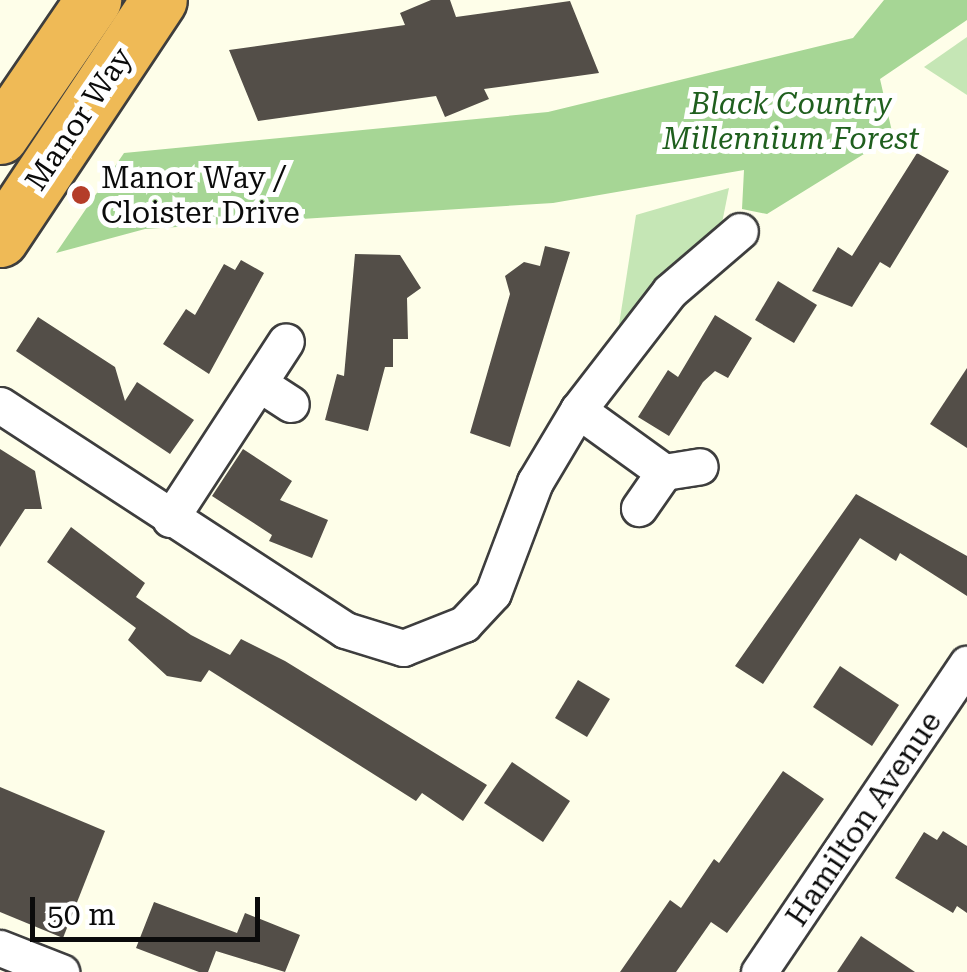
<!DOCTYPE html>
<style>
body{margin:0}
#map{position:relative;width:967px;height:972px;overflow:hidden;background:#fefee9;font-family:"Roboto Serif",serif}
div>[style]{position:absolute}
.green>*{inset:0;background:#c5e6b5}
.forest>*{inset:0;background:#a6d695}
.building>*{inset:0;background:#534e48}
.roads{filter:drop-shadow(2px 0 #3e3e3e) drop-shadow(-2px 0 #3e3e3e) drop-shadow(0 2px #3e3e3e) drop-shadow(0 -2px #3e3e3e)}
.street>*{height:35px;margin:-17.5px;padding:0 17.5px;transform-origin:17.5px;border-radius:17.5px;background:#fff}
.highway>*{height:55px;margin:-27.5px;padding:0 27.5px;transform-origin:27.5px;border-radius:27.5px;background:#efba56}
.dots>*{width:28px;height:28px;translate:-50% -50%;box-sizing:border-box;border:5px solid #fff;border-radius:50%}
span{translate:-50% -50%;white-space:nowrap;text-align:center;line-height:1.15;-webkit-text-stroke:10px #fff;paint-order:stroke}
.park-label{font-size:30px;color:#1f5f1e;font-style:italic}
.street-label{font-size:30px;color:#0b0b0b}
.poi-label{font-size:30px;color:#0b0b0b}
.left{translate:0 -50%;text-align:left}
.scale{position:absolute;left:30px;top:897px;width:230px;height:45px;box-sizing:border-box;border:5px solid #0b0b0b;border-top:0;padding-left:12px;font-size:30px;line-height:35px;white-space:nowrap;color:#0b0b0b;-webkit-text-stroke:8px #fff;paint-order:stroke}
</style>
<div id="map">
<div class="green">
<i style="clip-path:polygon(967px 37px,967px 95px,924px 67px)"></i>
<i style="clip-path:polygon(729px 188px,721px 228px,619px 325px,636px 215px)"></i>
</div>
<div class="forest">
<i style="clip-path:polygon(884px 0,967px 0,967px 20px,880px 79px,893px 136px,767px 214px,742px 209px,744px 170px,553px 203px,145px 229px,56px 253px,124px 153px,548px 112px,853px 38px)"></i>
</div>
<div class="building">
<i style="clip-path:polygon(431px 0,450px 0,456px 17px,570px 1px,599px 73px,484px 89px,489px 99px,445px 117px,436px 96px,258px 121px,229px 50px,405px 25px,400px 13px)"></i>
<i style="clip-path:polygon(917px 153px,949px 171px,890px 268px,880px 262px,852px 307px,812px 291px,838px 247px,852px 256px)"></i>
<i style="clip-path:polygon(545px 246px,570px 252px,510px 447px,470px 433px,510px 294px,505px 276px,524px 262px,540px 266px)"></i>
<i style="clip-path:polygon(355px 254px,400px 255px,421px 288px,407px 298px,408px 339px,393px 339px,393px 367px,385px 367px,368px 431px,325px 420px,337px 374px,344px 376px)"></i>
<i style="clip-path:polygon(241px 260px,264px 273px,209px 374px,163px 344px,186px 309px,195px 315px,224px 264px,235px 270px)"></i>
<i style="clip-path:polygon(778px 281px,817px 305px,794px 343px,755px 320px)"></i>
<i style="clip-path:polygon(715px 315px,752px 338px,728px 378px,715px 371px,703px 382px,669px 436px,638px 417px,668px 370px,678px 377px)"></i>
<i style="clip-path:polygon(38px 317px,115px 367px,125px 401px,137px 382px,194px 420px,170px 454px,16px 351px)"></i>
<i style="clip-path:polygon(967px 368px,967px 448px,930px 424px)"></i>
<i style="clip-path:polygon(0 449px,35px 471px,42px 509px,25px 509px,0 547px)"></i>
<i style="clip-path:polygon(243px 449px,292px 481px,280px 500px,328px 520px,312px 558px,269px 541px,272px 535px,212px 496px)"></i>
<i style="clip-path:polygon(856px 494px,967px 556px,967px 596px,900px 553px,896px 561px,860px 538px,763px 684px,735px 666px)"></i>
<i style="clip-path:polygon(71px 527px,145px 583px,136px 597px,191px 635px,230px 655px,241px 639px,285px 661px,487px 785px,463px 821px,422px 793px,416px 801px,209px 670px,201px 682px,167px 676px,128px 640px,136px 628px,47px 562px)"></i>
<i style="clip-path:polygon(840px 666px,899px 705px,872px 746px,813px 707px)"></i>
<i style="clip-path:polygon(578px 680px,610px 699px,587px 737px,555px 718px)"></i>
<i style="clip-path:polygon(512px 762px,570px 801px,543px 842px,484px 803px)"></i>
<i style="clip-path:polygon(783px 771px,824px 799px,727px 933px,711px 922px,676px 972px,620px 972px,670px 900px,681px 908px,714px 859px,719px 863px)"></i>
<i style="clip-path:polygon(0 787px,105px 831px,63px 938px,0 912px)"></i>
<i style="clip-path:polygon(943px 831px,967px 846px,967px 913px,957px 906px,953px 913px,895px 878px,924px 832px,937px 840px)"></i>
<i style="clip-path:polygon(154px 902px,237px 933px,245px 913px,300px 935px,285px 972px,216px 951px,208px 972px,199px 972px,136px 948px)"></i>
<i style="clip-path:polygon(861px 936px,915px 972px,837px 972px)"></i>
</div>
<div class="roads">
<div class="street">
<i style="left:263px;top:386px;width:33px;rotate:33deg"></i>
<i style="left:0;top:405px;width:412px;rotate:33.1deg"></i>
<i style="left:345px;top:630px;width:61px;rotate:17.2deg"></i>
<i style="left:403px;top:648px;width:66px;rotate:-21.5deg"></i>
<i style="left:464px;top:624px;width:42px;rotate:-46.9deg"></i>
<i style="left:493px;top:593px;width:119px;rotate:-69.3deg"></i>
<i style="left:535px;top:482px;width:84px;rotate:-59.2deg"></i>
<i style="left:578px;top:410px;width:150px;rotate:-52.3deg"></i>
<i style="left:670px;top:291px;width:92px;rotate:-40.6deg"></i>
<i style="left:578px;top:410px;width:106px;rotate:35.8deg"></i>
<i style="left:664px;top:472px;width:44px;rotate:124.8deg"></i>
<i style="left:664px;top:472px;width:36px;rotate:-9deg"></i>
<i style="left:170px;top:519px;width:212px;rotate:-56.9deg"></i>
<i style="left:0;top:948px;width:66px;rotate:21.5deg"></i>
<i style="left:759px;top:972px;width:372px;rotate:-56deg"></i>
</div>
<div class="highway">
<i style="left:0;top:136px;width:165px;rotate:-55.6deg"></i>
<i style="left:0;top:239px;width:287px;rotate:-56.4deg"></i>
</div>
</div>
<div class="dots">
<i style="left:81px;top:195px;background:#b43d29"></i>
</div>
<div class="park-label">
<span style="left:791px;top:121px">Black Country<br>Millennium Forest</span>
</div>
<div class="street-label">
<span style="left:79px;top:119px;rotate:-56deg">Manor Way</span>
<span style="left:864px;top:819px;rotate:-56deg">Hamilton Avenue</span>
</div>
<div class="poi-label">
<span class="left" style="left:101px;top:195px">Manor Way /<br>Cloister Drive</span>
</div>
<div class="scale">50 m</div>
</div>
